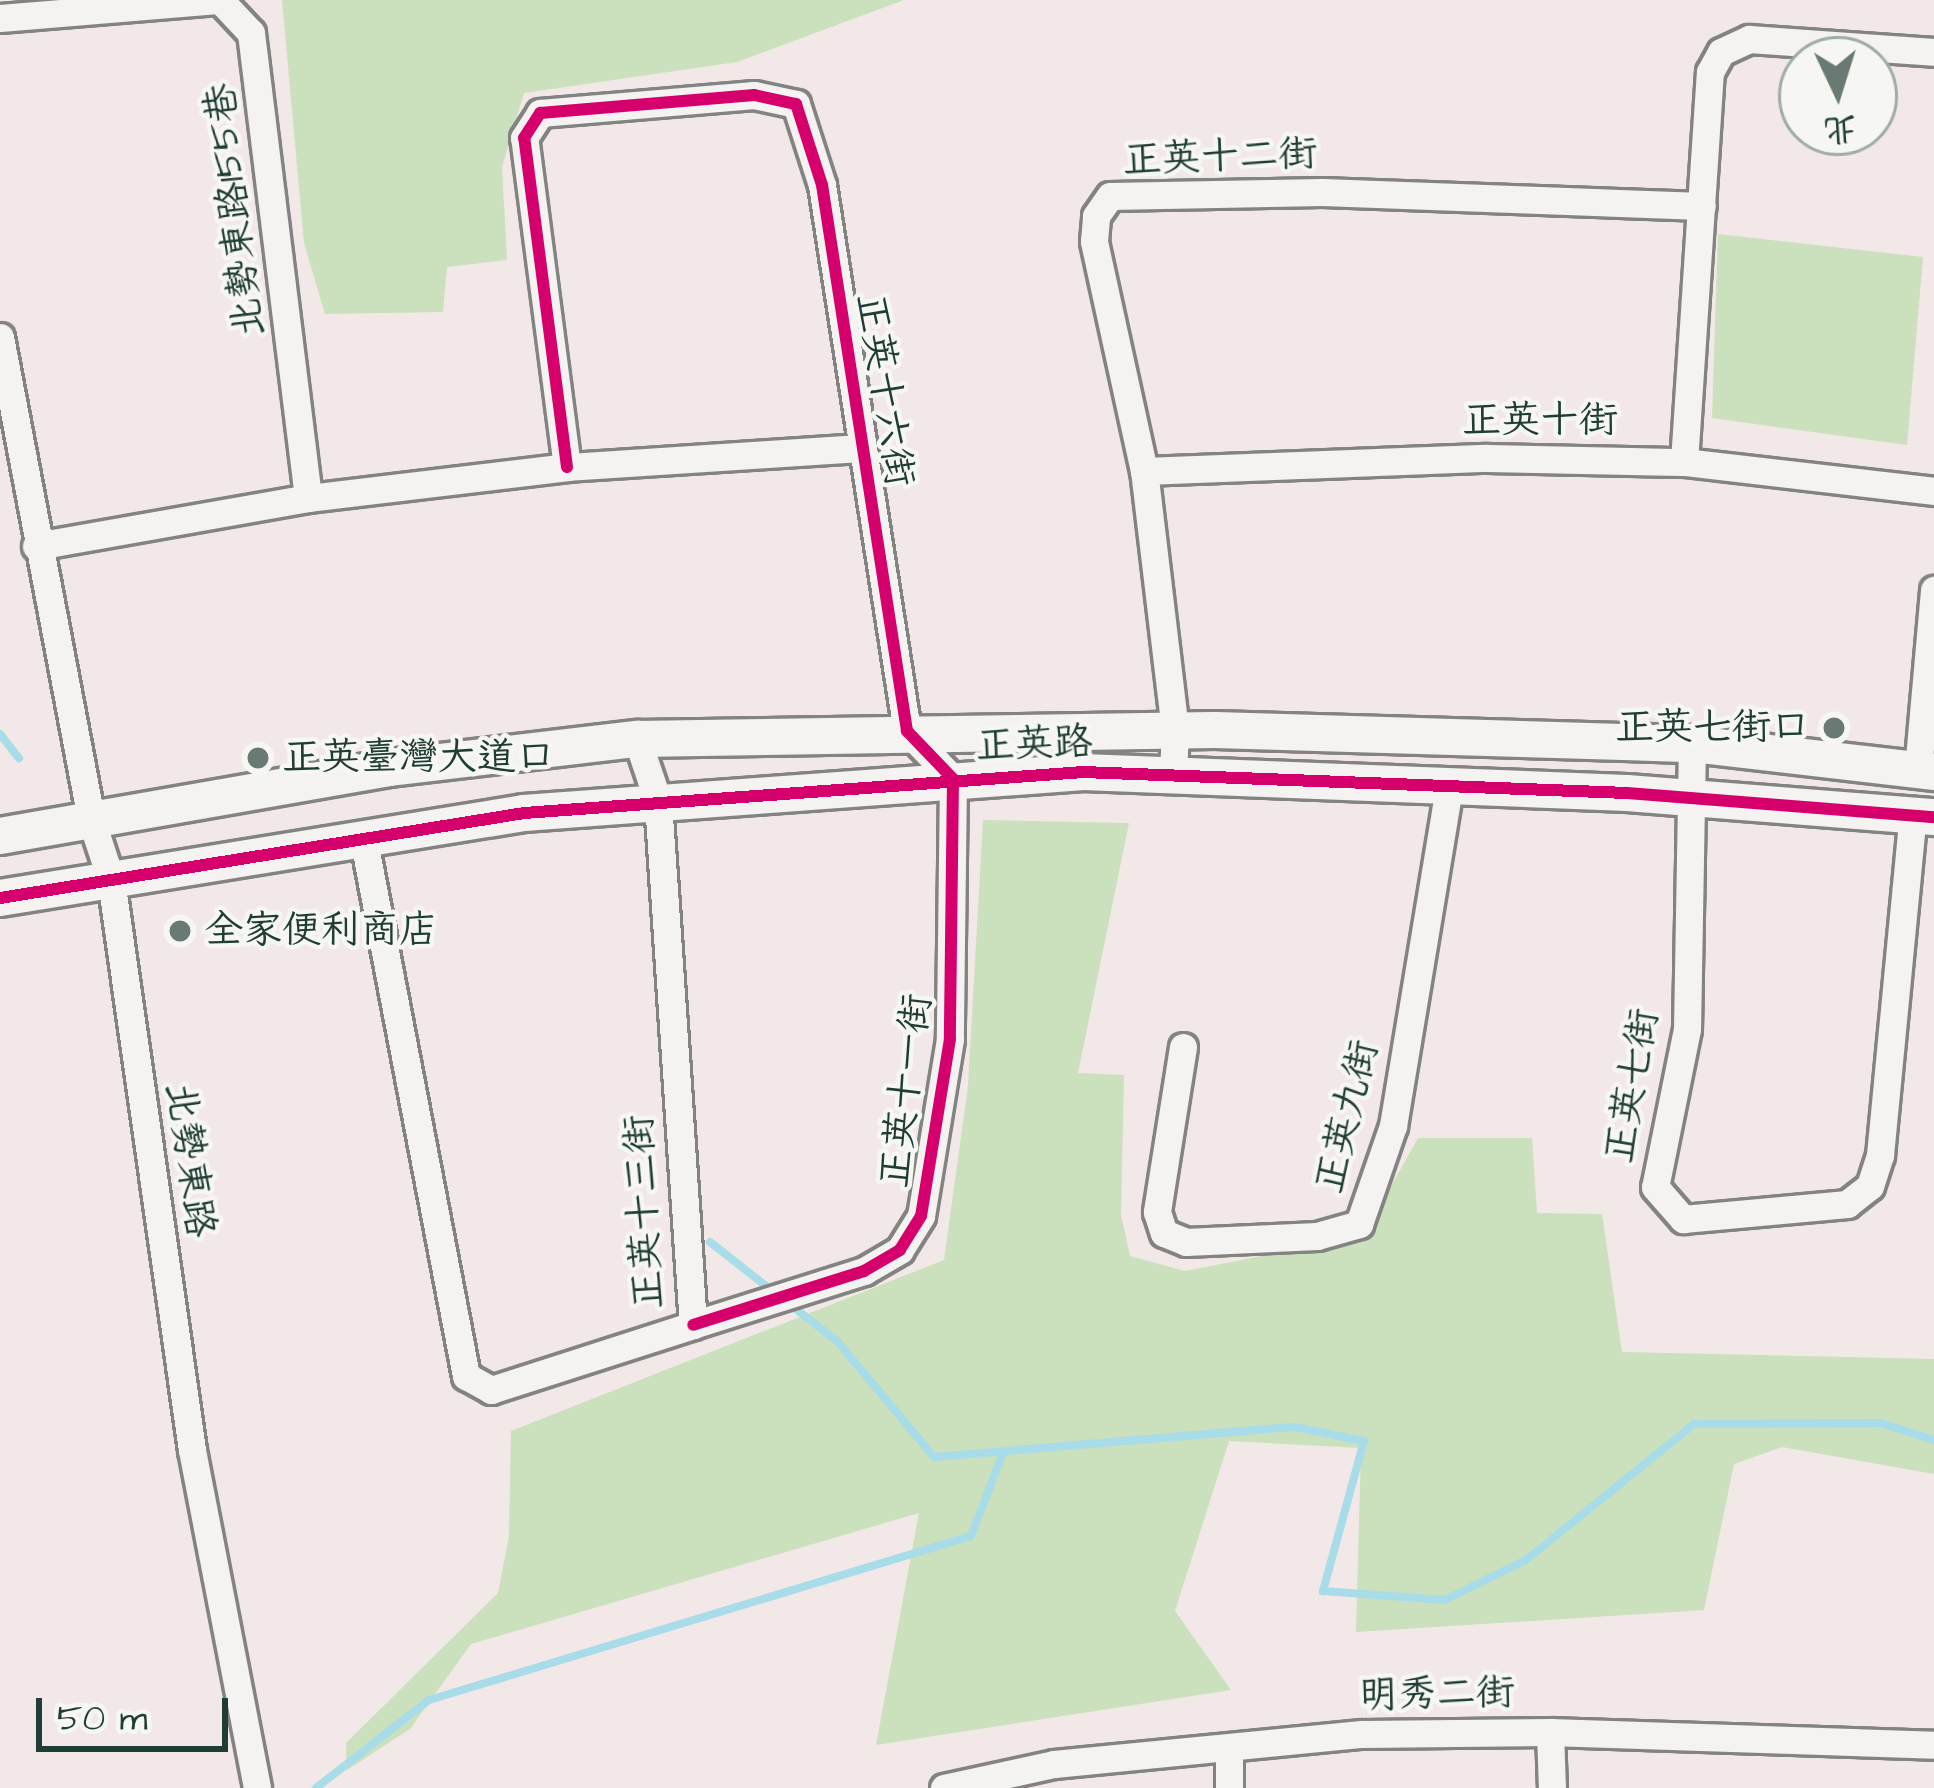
<!DOCTYPE html>
<meta charset="utf-8">
<style>
body{margin:0}
#map{position:relative;width:1934px;height:1788px;overflow:hidden;background:#f2e8e7;font-family:"Architects Daughter","LXGW WenKai TC",sans-serif}
div>[style]{position:absolute}
.green>*{inset:0;background:#cbe0bc}
.stream>*{height:8px;margin:-4px;padding:0 4px;transform-origin:4px;border-radius:4px;background:#a9dce9}
.roads{filter:drop-shadow(3px 0 #838482) drop-shadow(-3px 0 #838482) drop-shadow(0 3px #838482) drop-shadow(0 -3px #838482)}
.street>*{height:27px;margin:-13.5px;padding:0 13.5px;transform-origin:13.5px;border-radius:13.5px;background:#f5f3f1}
.secondary>*{height:36px;margin:-18px;padding:0 18px;transform-origin:18px;border-radius:18px;background:#f5f3f1}
.cycleway>*{height:12px;margin:-6px;padding:0 6px;transform-origin:6px;border-radius:6px;background:#d6006c}
.dots>*{width:33px;height:33px;translate:-50% -50%;box-sizing:border-box;border:6px solid #f6f6f2;border-radius:50%}
span{translate:-50% -50%;white-space:nowrap;text-align:center;line-height:1.15;-webkit-text-stroke:9px #f6f6f2;paint-order:stroke}
.street-label{font-size:39px;color:#1f3d34}
.poi-label{font-size:39px;color:#1f3d34}
.right{translate:-100% -50%;text-align:right}
.left{translate:0 -50%;text-align:left}
.north{position:absolute;left:1778px;top:36px;width:120px;height:120px;box-sizing:border-box;background:#f6f6f2;border:3px solid #a0aca6;border-radius:50%;rotate:176deg;font-size:33px;font-weight:700;line-height:48px;text-align:center;color:#1f3d34}
.north::after{content:'';display:block;margin:auto;width:42px;height:54px;background:#697973;clip-path:polygon(50% 0,100% 100%,50% 72%,0 100%)}
.scale{position:absolute;left:36px;top:1698px;width:192px;height:54px;box-sizing:border-box;border:6px solid #1f3d34;border-top:0;padding-left:15px;font-size:36px;line-height:42px;white-space:nowrap;color:#1f3d34;-webkit-text-stroke:9px #f6f6f2;paint-order:stroke}
</style>
<div id="map">
<div class="green">
<i style="clip-path:polygon(282px 0,904px 0,737px 62px,524px 93px,502px 167px,507px 260px,447px 267px,443px 312px,325px 314px,304px 243px)"></i>
<i style="clip-path:polygon(1718px 234px,1923px 257px,1907px 445px,1712px 418px)"></i>
<i style="clip-path:polygon(983px 820px,1129px 823px,1078px 1073px,1124px 1075px,1121px 1215px,1130px 1256px,1185px 1271px,1363px 1236px,1418px 1138px,1532px 1138px,1537px 1213px,1602px 1214px,1622px 1352px,1934px 1359px,1934px 1474px,1782px 1447px,1734px 1464px,1704px 1610px,1356px 1632px,1361px 1448px,1229px 1441px,1175px 1611px,1231px 1690px,876px 1745px,919px 1513px,471px 1644px,410px 1729px,347px 1770px,346px 1743px,498px 1593px,509px 1536px,511px 1431px,944px 1260px,968px 1086px)"></i>
</div>
<div class="stream">
<i style="left:0;top:734px;width:31px;rotate:52deg"></i>
<i style="left:710px;top:1242px;width:83px;rotate:38.1deg"></i>
<i style="left:787px;top:1302px;width:63px;rotate:38deg"></i>
<i style="left:837px;top:1341px;width:151px;rotate:50.1deg"></i>
<i style="left:934px;top:1457px;width:362px;rotate:-4.8deg"></i>
<i style="left:1295px;top:1427px;width:70px;rotate:11.5deg"></i>
<i style="left:1364px;top:1441px;width:156px;rotate:105.3deg"></i>
<i style="left:1323px;top:1591px;width:122px;rotate:4.2deg"></i>
<i style="left:1445px;top:1600px;width:90px;rotate:-26.3deg"></i>
<i style="left:1526px;top:1560px;width:216px;rotate:-39deg"></i>
<i style="left:1694px;top:1424px;width:186px;rotate:-0.3deg"></i>
<i style="left:1880px;top:1423px;width:57px;rotate:17.5deg"></i>
<i style="left:316px;top:1788px;width:143px;rotate:-37.9deg"></i>
<i style="left:429px;top:1700px;width:566px;rotate:-16.83deg"></i>
<i style="left:971px;top:1536px;width:92px;rotate:-69deg"></i>
</div>
<div class="roads">
<div class="street">
<i style="left:0;top:18px;width:221px;rotate:-4.7deg"></i>
<i style="left:220px;top:0;width:45px;rotate:46.8deg"></i>
<i style="left:251px;top:33px;width:468px;rotate:83deg"></i>
<i style="left:0;top:337px;width:491px;rotate:79.3deg"></i>
<i style="left:91px;top:819px;width:64px;rotate:71.8deg"></i>
<i style="left:111px;top:880px;width:576px;rotate:81.91deg"></i>
<i style="left:192px;top:1450px;width:344px;rotate:79.1deg"></i>
<i style="left:1684px;top:462px;width:391px;rotate:-86.2deg"></i>
<i style="left:1710px;top:72px;width:23px;rotate:-61deg"></i>
<i style="left:1721px;top:52px;width:31px;rotate:-25deg"></i>
<i style="left:1749px;top:39px;width:185px;rotate:4deg"></i>
<i style="left:567px;top:467px;width:332px;rotate:-97.4deg"></i>
<i style="left:524px;top:138px;width:30px;rotate:-57deg"></i>
<i style="left:540px;top:113px;width:215px;rotate:-4.8deg"></i>
<i style="left:754px;top:95px;width:43px;rotate:12.1deg"></i>
<i style="left:796px;top:104px;width:85px;rotate:72.2deg"></i>
<i style="left:822px;top:185px;width:553px;rotate:81.15deg"></i>
<i style="left:907px;top:731px;width:66px;rotate:46.2deg"></i>
<i style="left:953px;top:779px;width:260px;rotate:90.7deg"></i>
<i style="left:950px;top:1039px;width:179px;rotate:99.3deg"></i>
<i style="left:921px;top:1216px;width:40px;rotate:122deg"></i>
<i style="left:900px;top:1250px;width:42px;rotate:149.7deg"></i>
<i style="left:864px;top:1271px;width:179px;rotate:162.5deg"></i>
<i style="left:1144px;top:471px;width:343px;rotate:-2.2deg"></i>
<i style="left:1487px;top:458px;width:197px;rotate:1.2deg"></i>
<i style="left:1684px;top:462px;width:252px;rotate:6.6deg"></i>
<i style="left:36px;top:546px;width:276px;rotate:-10deg"></i>
<i style="left:308px;top:498px;width:261px;rotate:-6.8deg"></i>
<i style="left:567px;top:467px;width:296px;rotate:-3.7deg"></i>
<i style="left:1692px;top:744px;width:285px;rotate:91deg"></i>
<i style="left:1687px;top:1029px;width:161px;rotate:101.4deg"></i>
<i style="left:1655px;top:1187px;width:43px;rotate:48.8deg"></i>
<i style="left:1683px;top:1219px;width:165px;rotate:-5.2deg"></i>
<i style="left:1847px;top:1204px;width:29px;rotate:-38deg"></i>
<i style="left:1870px;top:1186px;width:33px;rotate:-72deg"></i>
<i style="left:1880px;top:1155px;width:343px;rotate:-84.5deg"></i>
<i style="left:1918px;top:770px;width:181px;rotate:-84.9deg"></i>
<i style="left:1173px;top:773px;width:43px;rotate:-87.3deg"></i>
<i style="left:1175px;top:730px;width:261px;rotate:-96.8deg"></i>
<i style="left:1144px;top:471px;width:235px;rotate:-102.3deg"></i>
<i style="left:1094px;top:241px;width:25px;rotate:-85deg"></i>
<i style="left:1096px;top:216px;width:24px;rotate:-55deg"></i>
<i style="left:1110px;top:196px;width:212px;rotate:-1.1deg"></i>
<i style="left:1322px;top:192px;width:380px;rotate:2.1deg"></i>
<i style="left:363px;top:836px;width:550px;rotate:79.2deg"></i>
<i style="left:466px;top:1376px;width:29px;rotate:29deg"></i>
<i style="left:491px;top:1390px;width:212px;rotate:-17.8deg"></i>
<i style="left:693px;top:1325px;width:525px;rotate:-93.82deg"></i>
<i style="left:658px;top:801px;width:65px;rotate:-108.7deg"></i>
<i style="left:1183px;top:1047px;width:167px;rotate:99deg"></i>
<i style="left:1157px;top:1212px;width:22px;rotate:72deg"></i>
<i style="left:1164px;top:1233px;width:24px;rotate:22deg"></i>
<i style="left:1186px;top:1242px;width:131px;rotate:-2.6deg"></i>
<i style="left:1317px;top:1236px;width:44px;rotate:-15.9deg"></i>
<i style="left:1359px;top:1224px;width:104px;rotate:-70.9deg"></i>
<i style="left:1393px;top:1126px;width:345px;rotate:-80.6deg"></i>
<i style="left:1550px;top:1732px;width:56px;rotate:88deg"></i>
<i style="left:1229px;top:1748px;width:40px;rotate:90deg"></i>
<i style="left:944px;top:1788px;width:113px;rotate:-12.3deg"></i>
<i style="left:1054px;top:1764px;width:309px;rotate:-5.6deg"></i>
<i style="left:1362px;top:1734px;width:188px;rotate:-0.6deg"></i>
<i style="left:1550px;top:1732px;width:384px;rotate:1.9deg"></i>
</div>
<div class="secondary">
<i style="left:0;top:836px;width:395px;rotate:-9.9deg"></i>
<i style="left:389px;top:768px;width:250px;rotate:-6.7deg"></i>
<i style="left:637px;top:739px;width:578px;rotate:-0.89deg"></i>
<i style="left:1215px;top:730px;width:477px;rotate:1.7deg"></i>
<i style="left:1692px;top:744px;width:244px;rotate:6.6deg"></i>
<i style="left:0;top:898px;width:531px;rotate:-9.21deg"></i>
<i style="left:524px;top:813px;width:561px;rotate:-4.19deg"></i>
<i style="left:1083px;top:772px;width:544px;rotate:2.21deg"></i>
<i style="left:1627px;top:793px;width:308px;rotate:4.5deg"></i>
</div>
</div>
<div class="cycleway">
<i style="left:567px;top:467px;width:332px;rotate:-97.4deg"></i>
<i style="left:524px;top:138px;width:30px;rotate:-57deg"></i>
<i style="left:540px;top:113px;width:215px;rotate:-4.8deg"></i>
<i style="left:754px;top:95px;width:43px;rotate:12.1deg"></i>
<i style="left:796px;top:104px;width:85px;rotate:72.2deg"></i>
<i style="left:822px;top:185px;width:553px;rotate:81.15deg"></i>
<i style="left:907px;top:731px;width:66px;rotate:46.2deg"></i>
<i style="left:953px;top:779px;width:260px;rotate:90.7deg"></i>
<i style="left:950px;top:1039px;width:179px;rotate:99.3deg"></i>
<i style="left:921px;top:1216px;width:40px;rotate:122deg"></i>
<i style="left:900px;top:1250px;width:42px;rotate:149.7deg"></i>
<i style="left:864px;top:1271px;width:179px;rotate:162.5deg"></i>
<i style="left:0;top:898px;width:531px;rotate:-9.21deg"></i>
<i style="left:524px;top:813px;width:561px;rotate:-4.19deg"></i>
<i style="left:1083px;top:772px;width:544px;rotate:2.21deg"></i>
<i style="left:1627px;top:793px;width:308px;rotate:4.5deg"></i>
</div>
<div class="dots">
<i style="left:1834px;top:728px;background:#697973"></i>
<i style="left:258px;top:758px;background:#697973"></i>
<i style="left:180px;top:931px;background:#697973"></i>
</div>
<div class="street-label">
<span style="left:1220px;top:158px;rotate:-2deg">正英十二街</span>
<span style="left:236px;top:210px;rotate:-97deg">北勢東路155巷</span>
<span style="left:884px;top:390px;rotate:81deg">正英十六街</span>
<span style="left:1540px;top:421px">正英十街</span>
<span style="left:1034px;top:745px;rotate:-2deg">正英路</span>
<span style="left:1633px;top:1086px;rotate:-80deg">正英七街</span>
<span style="left:907px;top:1091px;rotate:-83deg">正英十一街</span>
<span style="left:1348px;top:1117px;rotate:-76deg">正英九街</span>
<span style="left:189px;top:1160px;rotate:82deg">北勢東路</span>
<span style="left:645px;top:1212px;rotate:-93deg">正英十三街</span>
<span style="left:1437px;top:1695px;rotate:-1deg">明秀二街</span>
</div>
<div class="poi-label">
<span class="right" style="left:1810px;top:728px">正英七街口</span>
<span class="left" style="left:282px;top:758px">正英臺灣大道口</span>
<span class="left" style="left:204px;top:931px">全家便利商店</span>
</div>
<div class="north">北</div>
<div class="scale">50 m</div>
</div>
